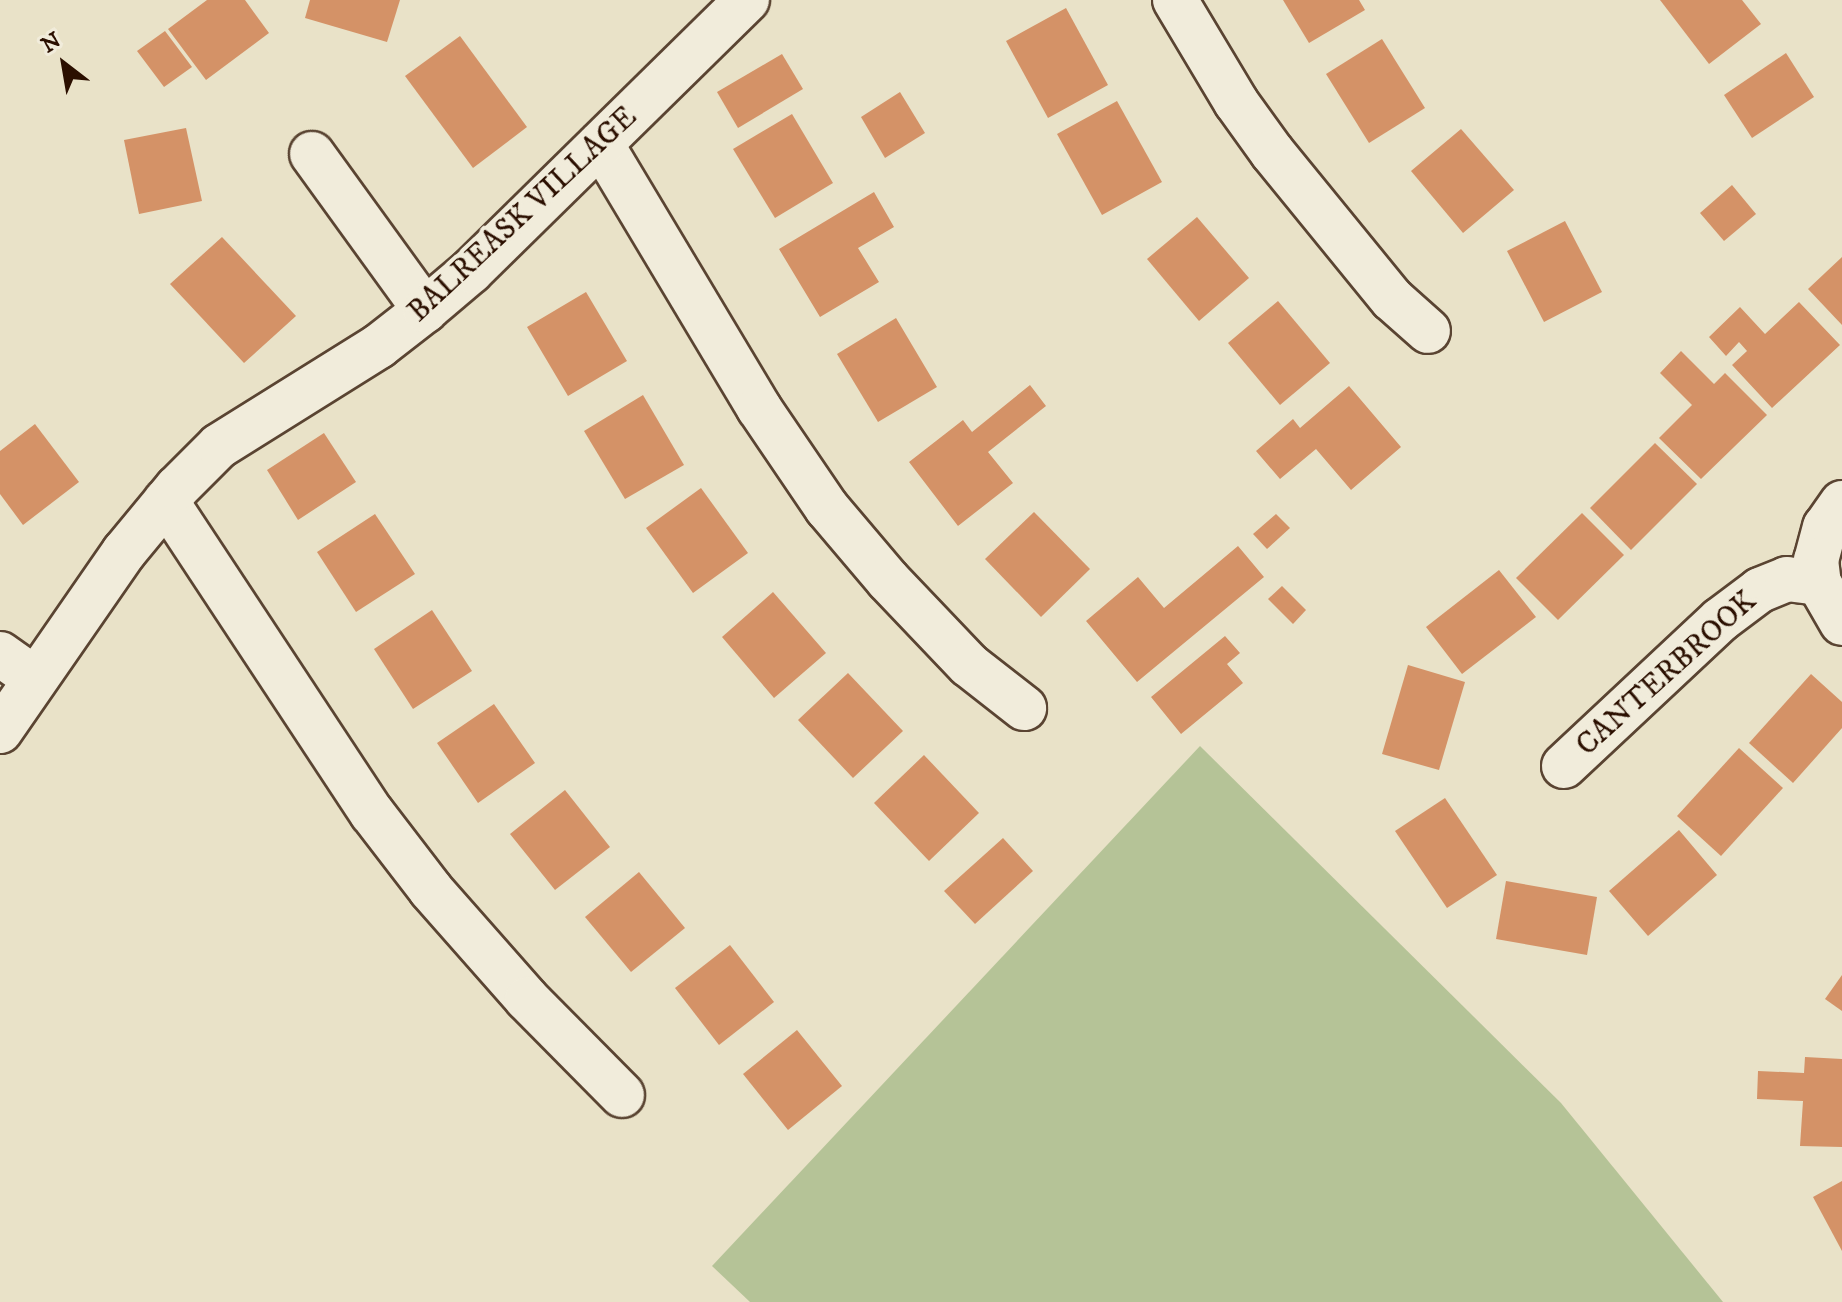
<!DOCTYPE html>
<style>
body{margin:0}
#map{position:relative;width:1842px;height:1302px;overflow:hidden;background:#e9e2c8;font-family:"IM FELL DW Pica",serif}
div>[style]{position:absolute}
.green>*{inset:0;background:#b5c397}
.building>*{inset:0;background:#d49267}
.roads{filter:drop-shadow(2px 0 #5a4432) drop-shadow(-2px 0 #5a4432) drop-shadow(0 2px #5a4432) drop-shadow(0 -2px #5a4432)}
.minor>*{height:44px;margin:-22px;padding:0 22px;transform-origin:22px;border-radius:22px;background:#f1ecdb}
span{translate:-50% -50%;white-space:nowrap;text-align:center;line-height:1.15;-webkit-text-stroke:8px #f1ecdb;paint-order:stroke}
.street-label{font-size:30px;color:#2b0f00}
.north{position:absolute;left:24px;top:24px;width:80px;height:80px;-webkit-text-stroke:6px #f1ecdb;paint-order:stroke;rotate:329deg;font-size:22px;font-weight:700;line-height:32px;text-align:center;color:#2b0f00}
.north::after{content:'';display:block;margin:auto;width:28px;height:36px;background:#2b0f00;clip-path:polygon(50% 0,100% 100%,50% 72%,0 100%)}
</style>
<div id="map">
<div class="green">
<i style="clip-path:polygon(1200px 746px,1561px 1103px,1723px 1302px,750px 1302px,712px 1266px)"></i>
</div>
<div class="building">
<i style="clip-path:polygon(207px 0,245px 0,269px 33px,206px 80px,168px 29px)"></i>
<i style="clip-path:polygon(310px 0,400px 0,387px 42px,305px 18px)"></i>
<i style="clip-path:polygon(1283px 0,1359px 0,1365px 10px,1309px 43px)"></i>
<i style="clip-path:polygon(1660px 0,1742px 0,1761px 24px,1709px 64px)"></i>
<i style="clip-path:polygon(1066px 8px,1108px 85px,1048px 118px,1006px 41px)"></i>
<i style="clip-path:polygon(165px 31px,192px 67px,164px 87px,137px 51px)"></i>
<i style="clip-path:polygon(460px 36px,527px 127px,473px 168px,405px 76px)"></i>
<i style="clip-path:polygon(1382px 39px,1425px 108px,1369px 143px,1326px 74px)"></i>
<i style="clip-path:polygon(1786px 53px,1814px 97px,1752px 138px,1724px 95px)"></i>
<i style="clip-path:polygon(782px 54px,803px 89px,738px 128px,717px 92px)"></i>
<i style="clip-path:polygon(900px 92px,925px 133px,885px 158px,861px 117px)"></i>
<i style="clip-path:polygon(1117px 101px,1162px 182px,1102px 215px,1057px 134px)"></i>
<i style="clip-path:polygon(792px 114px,833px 183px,775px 218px,733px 149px)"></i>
<i style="clip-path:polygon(186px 128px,202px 201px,139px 214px,124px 140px)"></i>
<i style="clip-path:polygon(1461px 129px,1514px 190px,1463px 233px,1411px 171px)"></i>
<i style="clip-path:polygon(1732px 185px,1756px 214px,1724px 241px,1700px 213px)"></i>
<i style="clip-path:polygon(874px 192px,894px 227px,858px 248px,879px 282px,820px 317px,779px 249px)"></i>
<i style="clip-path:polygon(1197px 217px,1249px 278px,1199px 321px,1147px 259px)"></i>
<i style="clip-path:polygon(1565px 221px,1602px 292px,1544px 322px,1507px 251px)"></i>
<i style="clip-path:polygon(222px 237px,296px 316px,244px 363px,170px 284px)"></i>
<i style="clip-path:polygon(1842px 257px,1842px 325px,1808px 289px)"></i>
<i style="clip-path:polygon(586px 292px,627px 361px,568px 396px,527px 327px)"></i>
<i style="clip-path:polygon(1278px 301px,1330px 363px,1280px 405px,1228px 343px)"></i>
<i style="clip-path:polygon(1799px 302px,1840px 345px,1772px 408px,1732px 365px,1747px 351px,1739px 342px,1726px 356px,1709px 337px,1740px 307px,1765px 334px)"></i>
<i style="clip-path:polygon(896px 318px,937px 387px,878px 422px,837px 354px)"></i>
<i style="clip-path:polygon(1681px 351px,1714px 384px,1725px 373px,1767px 415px,1701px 479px,1659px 438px,1692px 405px,1660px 373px)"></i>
<i style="clip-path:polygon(1030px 385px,1046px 406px,988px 452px,1013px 483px,958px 526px,909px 462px,963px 420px,972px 432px)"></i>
<i style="clip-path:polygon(1349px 386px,1401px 447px,1351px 490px,1316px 449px,1280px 479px,1256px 451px,1293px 419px,1300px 428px)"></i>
<i style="clip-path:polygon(643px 395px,684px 465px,625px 499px,584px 431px)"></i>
<i style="clip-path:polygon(35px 424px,79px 482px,23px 525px,0 494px,0 451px)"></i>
<i style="clip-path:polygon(324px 433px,356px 482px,298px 520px,267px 470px)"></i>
<i style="clip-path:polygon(1655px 443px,1697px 484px,1631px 550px,1590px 508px)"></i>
<i style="clip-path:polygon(701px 488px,748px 553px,693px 593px,646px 528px)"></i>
<i style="clip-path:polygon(1034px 512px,1090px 569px,1041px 617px,985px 559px)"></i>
<i style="clip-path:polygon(1582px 513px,1624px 555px,1558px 620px,1516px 578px)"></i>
<i style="clip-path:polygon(375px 514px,415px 574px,356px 612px,317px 552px)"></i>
<i style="clip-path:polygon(1276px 514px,1290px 528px,1267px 549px,1253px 534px)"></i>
<i style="clip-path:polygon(1238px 546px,1264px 577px,1137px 682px,1086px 621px,1138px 577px,1164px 608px)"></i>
<i style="clip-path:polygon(1499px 570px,1536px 617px,1462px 674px,1426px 627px)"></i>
<i style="clip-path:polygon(1282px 586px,1306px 610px,1293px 624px,1268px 599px)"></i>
<i style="clip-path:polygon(773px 592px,826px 653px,774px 698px,722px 637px)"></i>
<i style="clip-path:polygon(432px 610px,472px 671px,413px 709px,374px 649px)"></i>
<i style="clip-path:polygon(1225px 636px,1240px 653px,1227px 664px,1243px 683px,1181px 734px,1151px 697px)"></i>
<i style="clip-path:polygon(1408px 665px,1465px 682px,1439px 770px,1382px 754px)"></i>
<i style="clip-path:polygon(848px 673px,903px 731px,853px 778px,798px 720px)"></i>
<i style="clip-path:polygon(1811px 674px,1842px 702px,1842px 728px,1793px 783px,1749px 743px)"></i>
<i style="clip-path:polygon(494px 704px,535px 763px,478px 803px,437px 743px)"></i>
<i style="clip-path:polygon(1739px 748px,1783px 788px,1721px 856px,1677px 816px)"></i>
<i style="clip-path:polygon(924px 755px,979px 813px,929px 861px,874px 803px)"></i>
<i style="clip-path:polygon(565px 790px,610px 847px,555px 890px,510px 834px)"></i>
<i style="clip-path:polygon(1445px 798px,1497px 875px,1447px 908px,1395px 831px)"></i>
<i style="clip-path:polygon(1679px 830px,1717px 875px,1648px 936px,1609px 891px)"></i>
<i style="clip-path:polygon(1003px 838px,1033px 871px,975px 924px,944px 891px)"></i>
<i style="clip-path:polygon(639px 872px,685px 928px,631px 972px,585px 917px)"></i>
<i style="clip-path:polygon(1506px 881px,1597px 897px,1587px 955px,1496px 939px)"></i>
<i style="clip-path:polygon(730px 945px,774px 1002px,719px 1045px,675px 988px)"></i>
<i style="clip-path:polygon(1842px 975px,1842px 1011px,1825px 999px)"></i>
<i style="clip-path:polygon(797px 1030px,842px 1086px,788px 1130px,743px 1074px)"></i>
<i style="clip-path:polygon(1805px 1057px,1842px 1059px,1842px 1147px,1800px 1146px,1803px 1101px,1757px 1099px,1758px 1071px,1804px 1073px)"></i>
<i style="clip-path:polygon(1842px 1181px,1842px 1251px,1813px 1197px)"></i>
</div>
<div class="roads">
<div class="minor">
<i style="left:1175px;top:0;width:119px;rotate:59.1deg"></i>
<i style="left:1236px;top:102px;width:62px;rotate:54.2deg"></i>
<i style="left:1272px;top:152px;width:190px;rotate:50.8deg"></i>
<i style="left:1392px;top:299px;width:48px;rotate:41.6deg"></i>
<i style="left:601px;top:144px;width:308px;rotate:59.1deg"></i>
<i style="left:759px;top:408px;width:121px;rotate:55.8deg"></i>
<i style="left:827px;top:508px;width:94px;rotate:49.7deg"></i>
<i style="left:888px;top:580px;width:117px;rotate:46.4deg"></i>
<i style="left:969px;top:665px;width:70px;rotate:38deg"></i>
<i style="left:312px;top:154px;width:193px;rotate:54.1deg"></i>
<i style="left:166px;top:501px;width:374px;rotate:56.6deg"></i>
<i style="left:372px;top:813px;width:97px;rotate:52.5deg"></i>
<i style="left:431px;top:890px;width:145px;rotate:48.6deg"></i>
<i style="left:527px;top:999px;width:135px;rotate:45.3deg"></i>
<i style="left:1842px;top:503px;width:29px;rotate:125deg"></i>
<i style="left:1825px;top:527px;width:34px;rotate:105deg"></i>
<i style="left:1816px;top:560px;width:23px;rotate:83deg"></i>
<i style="left:1819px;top:583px;width:46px;rotate:60.1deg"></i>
<i style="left:0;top:654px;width:42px;rotate:35.2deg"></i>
<i style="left:0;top:731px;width:218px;rotate:-55.3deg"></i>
<i style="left:124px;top:552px;width:83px;rotate:-50.4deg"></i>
<i style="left:177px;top:488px;width:59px;rotate:-45deg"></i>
<i style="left:219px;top:446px;width:189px;rotate:-32deg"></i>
<i style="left:379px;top:346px;width:58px;rotate:-38deg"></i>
<i style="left:425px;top:310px;width:60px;rotate:-40.3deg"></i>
<i style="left:471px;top:271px;width:387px;rotate:-44.5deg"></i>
<i style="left:1564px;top:766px;width:214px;rotate:-43.1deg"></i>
<i style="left:1720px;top:620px;width:50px;rotate:-36.9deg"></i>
<i style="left:1760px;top:590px;width:29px;rotate:-22deg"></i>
<i style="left:1787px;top:579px;width:32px;rotate:7deg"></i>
</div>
</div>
<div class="street-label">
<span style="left:523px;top:215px;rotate:-43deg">BALREASK VILLAGE</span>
<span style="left:1667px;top:674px;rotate:-42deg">CANTERBROOK</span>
</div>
<div class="north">N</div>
</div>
